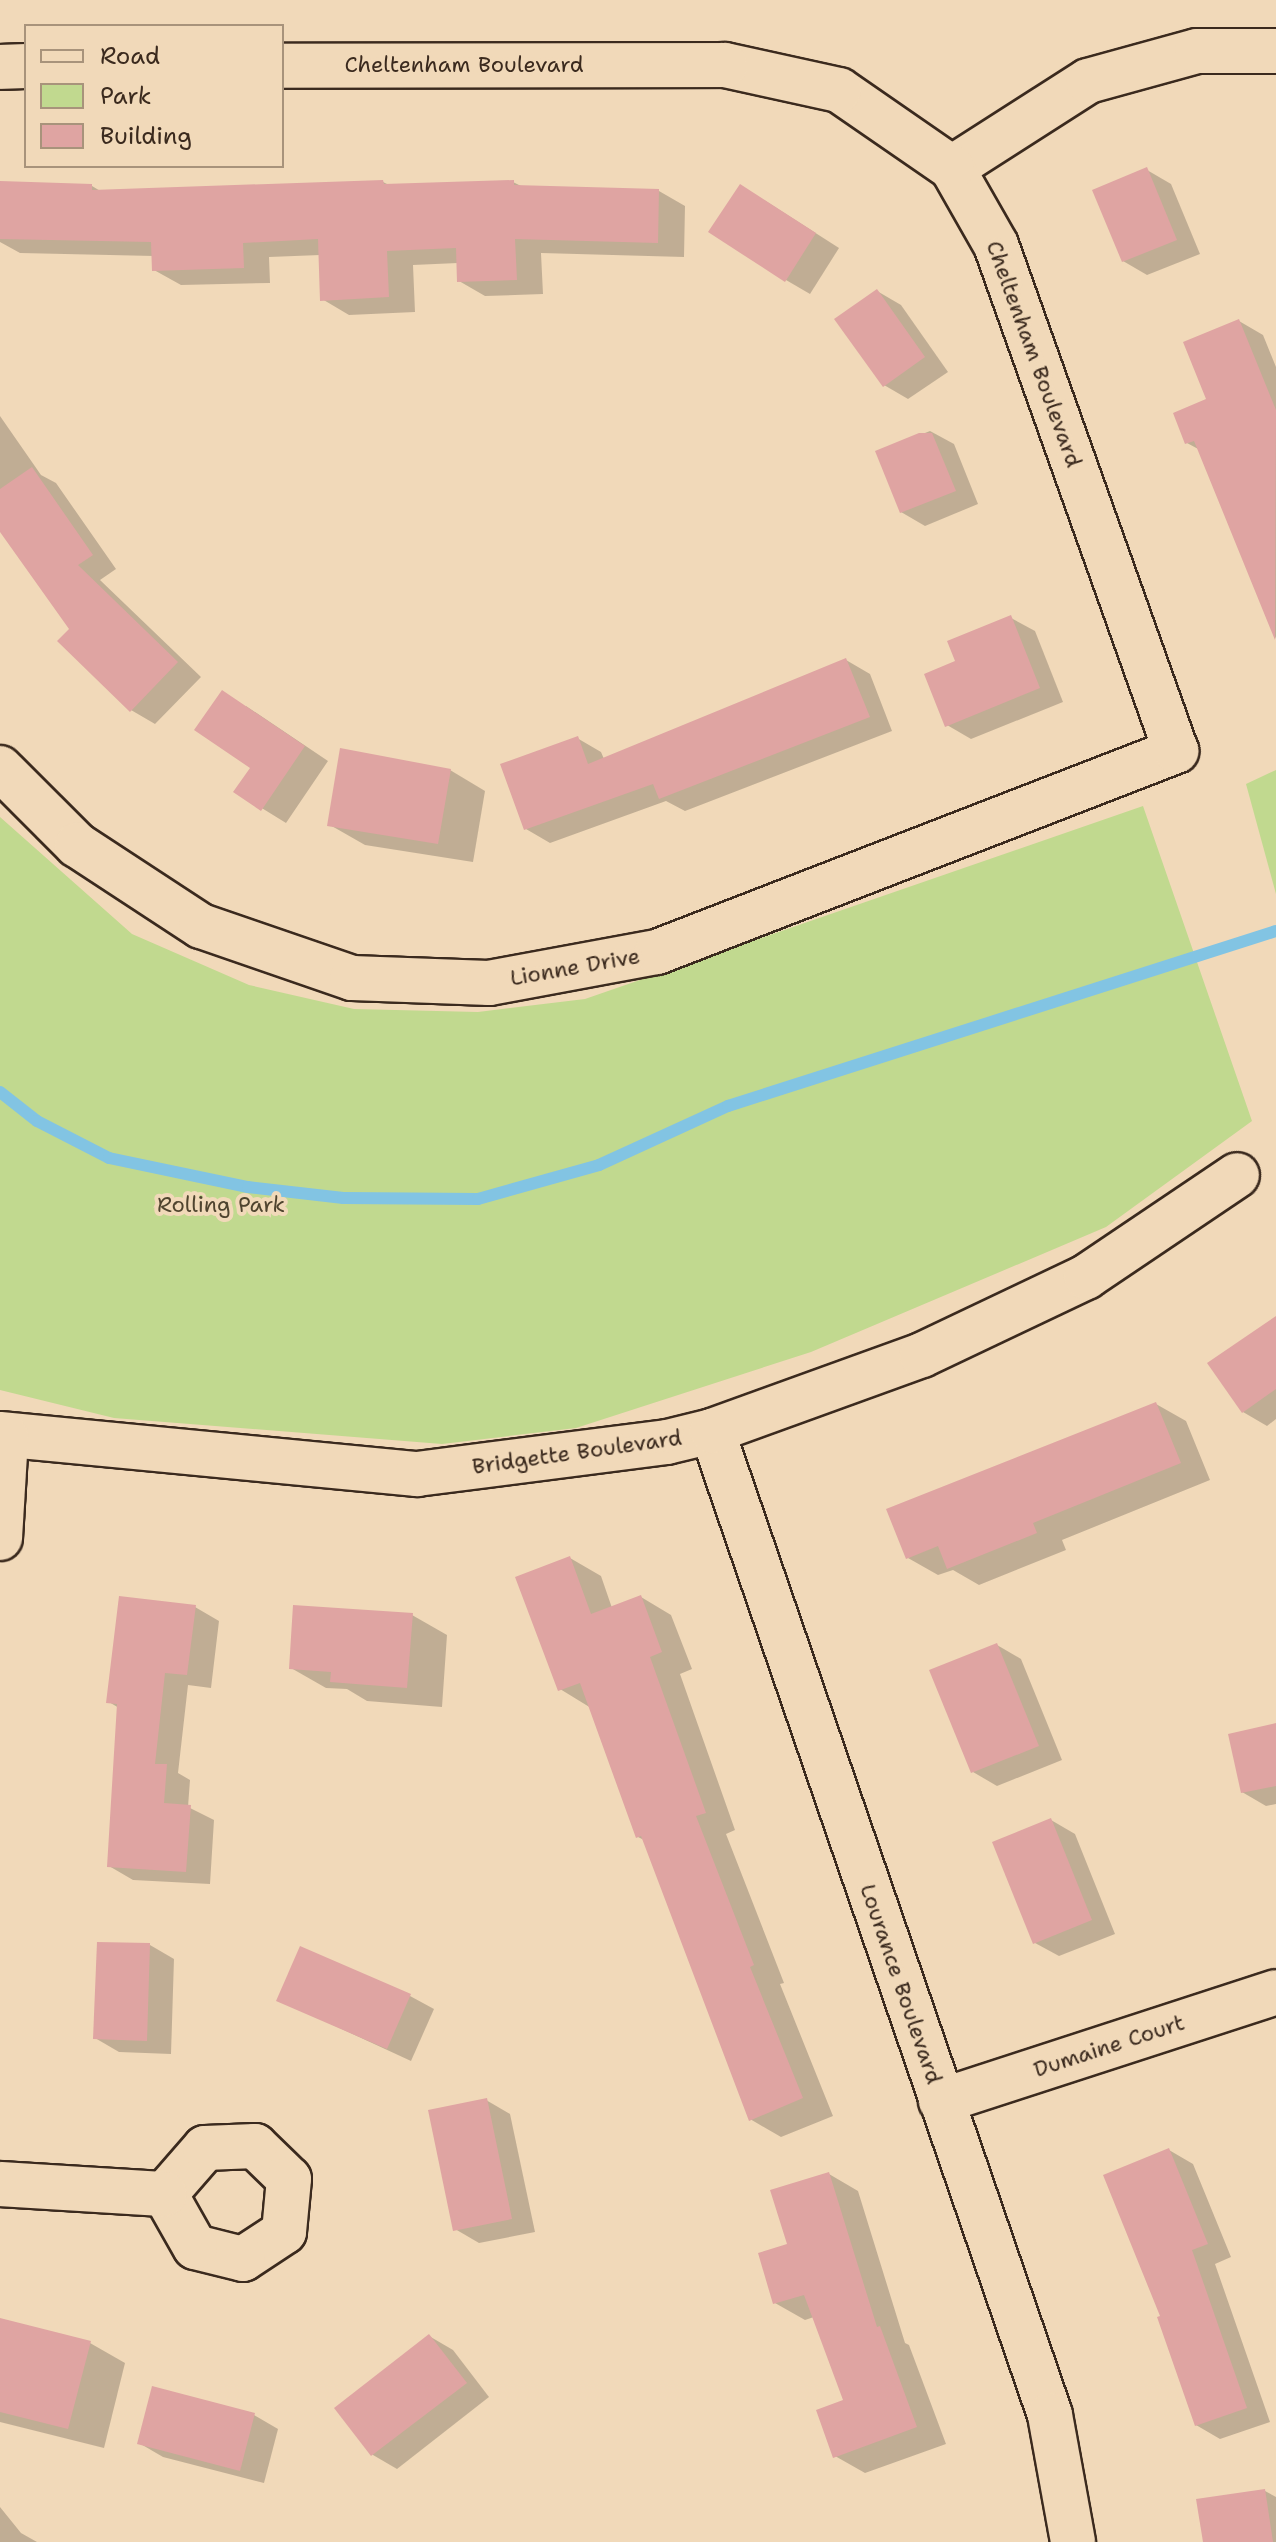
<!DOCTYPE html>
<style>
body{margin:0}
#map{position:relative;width:1276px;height:2542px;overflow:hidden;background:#f1d9b9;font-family:"Shantell Sans",sans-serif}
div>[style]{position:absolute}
.green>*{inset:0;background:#c1d98f}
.shadow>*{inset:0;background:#0003}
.stream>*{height:12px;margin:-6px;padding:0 6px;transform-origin:6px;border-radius:6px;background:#82c4e3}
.building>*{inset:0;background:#dfa4a2}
.roads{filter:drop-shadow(2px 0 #3b2a1e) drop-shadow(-2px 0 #3b2a1e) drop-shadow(0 2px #3b2a1e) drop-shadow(0 -2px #3b2a1e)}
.minor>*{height:44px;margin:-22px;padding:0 22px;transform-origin:22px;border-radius:22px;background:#f1d9b9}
span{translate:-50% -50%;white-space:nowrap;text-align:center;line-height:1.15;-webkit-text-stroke:8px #f1d9b9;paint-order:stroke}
.street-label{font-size:22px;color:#3b2a1e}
.park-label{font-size:22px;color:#4f442f}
.legend{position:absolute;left:24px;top:24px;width:260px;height:144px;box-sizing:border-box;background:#f1d9b9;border:2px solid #a8937b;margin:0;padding:10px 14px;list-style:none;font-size:24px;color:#3b2a1e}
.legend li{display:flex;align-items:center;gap:16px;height:40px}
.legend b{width:40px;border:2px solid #a8937b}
</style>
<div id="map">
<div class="green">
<i style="clip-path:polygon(1276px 770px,1276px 894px,1246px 784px)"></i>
<i style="clip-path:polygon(1143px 806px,1252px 1121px,1106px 1227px,811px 1352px,576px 1428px,442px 1444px,114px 1418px,0 1390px,0 817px,132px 934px,249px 985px,354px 1009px,478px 1012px,585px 999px)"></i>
</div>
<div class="shadow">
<i style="clip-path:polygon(1147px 170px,1171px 184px,1200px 254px,1147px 275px,1123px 261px)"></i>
<i style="clip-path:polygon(383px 182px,391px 186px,513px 182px,523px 187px,659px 191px,685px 206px,684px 257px,541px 253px,543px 294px,485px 296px,459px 281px,458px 263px,413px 265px,415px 312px,349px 315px,322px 299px,320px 255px,269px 257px,270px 283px,181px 285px,154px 270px,154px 256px,20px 253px,0 242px,0 183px,92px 186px,102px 192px)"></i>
<i style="clip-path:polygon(764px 200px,839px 248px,810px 294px,786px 280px)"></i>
<i style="clip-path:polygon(877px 291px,901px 305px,948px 372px,908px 399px,884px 385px)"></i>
<i style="clip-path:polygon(1239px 321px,1263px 335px,1276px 367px,1276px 639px,1200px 450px,1187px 443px,1209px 401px)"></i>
<i style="clip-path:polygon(0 416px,41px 475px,56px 483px,116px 569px,100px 580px,201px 677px,155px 724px,131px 710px,0 529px)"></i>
<i style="clip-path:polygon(930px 431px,954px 444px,978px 504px,925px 526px,901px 512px,877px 452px)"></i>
<i style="clip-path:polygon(1011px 618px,1035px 631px,1063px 702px,971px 739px,947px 725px,957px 662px)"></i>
<i style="clip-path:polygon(846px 660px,870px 674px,892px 731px,685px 811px,666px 801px,550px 843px,526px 829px,577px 738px,601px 752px,604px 759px)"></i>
<i style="clip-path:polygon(246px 706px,328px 761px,286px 823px,236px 792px,253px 767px)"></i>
<i style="clip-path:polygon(450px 770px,485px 791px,473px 862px,365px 845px,330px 825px)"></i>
<i style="clip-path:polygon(1276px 1318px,1276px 1419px,1267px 1426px,1243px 1412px)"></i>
<i style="clip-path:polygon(1156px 1404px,1186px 1421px,1210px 1480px,1062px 1540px,1066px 1550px,979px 1585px,953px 1570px,938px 1575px,908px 1558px)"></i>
<i style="clip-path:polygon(570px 1558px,601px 1576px,612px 1608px,641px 1597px,671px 1615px,692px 1669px,680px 1674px,735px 1830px,726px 1834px,784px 1983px,780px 1984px,833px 2116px,781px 2137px,750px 2119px,644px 1840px,638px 1837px,591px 1708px,560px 1689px)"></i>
<i style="clip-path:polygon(195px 1607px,219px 1621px,211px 1688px,188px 1685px,178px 1773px,190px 1780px,188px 1807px,214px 1820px,210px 1884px,133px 1880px,109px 1866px,119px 1708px,109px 1702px)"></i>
<i style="clip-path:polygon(412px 1615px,447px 1635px,442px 1707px,367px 1701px,347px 1689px,326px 1688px,291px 1668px)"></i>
<i style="clip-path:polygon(997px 1645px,1021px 1659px,1062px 1760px,997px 1786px,973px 1772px)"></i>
<i style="clip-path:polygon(1276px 1725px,1276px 1804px,1266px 1806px,1242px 1792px)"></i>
<i style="clip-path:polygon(1051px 1820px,1075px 1834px,1115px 1934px,1059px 1956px,1035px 1943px)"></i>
<i style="clip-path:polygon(150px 1945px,174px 1959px,171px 2054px,119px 2052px,95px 2038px)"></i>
<i style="clip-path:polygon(410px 1996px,434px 2009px,411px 2061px,279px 2000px)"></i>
<i style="clip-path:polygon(486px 2100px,510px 2114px,535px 2232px,479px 2243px,455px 2229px)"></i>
<i style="clip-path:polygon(1169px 2150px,1193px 2164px,1231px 2257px,1215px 2264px,1270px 2422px,1220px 2439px,1196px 2425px,1162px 2317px)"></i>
<i style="clip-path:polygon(829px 2174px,858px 2191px,905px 2343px,909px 2345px,946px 2444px,865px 2473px,835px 2456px,845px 2401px,814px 2317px,805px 2320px,775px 2303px,790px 2246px)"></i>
<i style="clip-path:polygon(0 2321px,90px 2343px,125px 2363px,104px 2448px,0 2422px)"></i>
<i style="clip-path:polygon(429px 2336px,453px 2350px,489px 2397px,397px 2469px,373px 2455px,336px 2408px)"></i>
<i style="clip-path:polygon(254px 2415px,278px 2429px,264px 2483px,163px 2457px,139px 2443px)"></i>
<i style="clip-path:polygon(1265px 2491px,1276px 2497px,1276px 2542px,1205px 2542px)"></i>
<i style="clip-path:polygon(0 2507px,21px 2533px,37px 2542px,0 2542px)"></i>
</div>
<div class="stream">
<i style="left:0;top:1092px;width:47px;rotate:38.1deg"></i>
<i style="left:37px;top:1121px;width:81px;rotate:27.2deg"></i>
<i style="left:109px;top:1158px;width:142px;rotate:11.8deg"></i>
<i style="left:248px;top:1187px;width:96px;rotate:6.6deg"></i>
<i style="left:343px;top:1198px;width:135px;rotate:0.4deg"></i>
<i style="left:478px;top:1199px;width:126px;rotate:-15.7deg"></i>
<i style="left:599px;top:1165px;width:142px;rotate:-24.6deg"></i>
<i style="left:728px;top:1106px;width:575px;rotate:-17.71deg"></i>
</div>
<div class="building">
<i style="clip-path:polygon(1147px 167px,1177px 240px,1122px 262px,1092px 190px)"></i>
<i style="clip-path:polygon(383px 180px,384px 184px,514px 180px,514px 185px,659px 189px,658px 243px,515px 239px,517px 280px,457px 282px,456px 248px,387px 251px,389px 297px,320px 301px,318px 239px,243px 243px,244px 268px,152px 271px,151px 242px,0 239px,0 181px,92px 184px,92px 190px)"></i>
<i style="clip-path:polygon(740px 184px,816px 233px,785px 282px,708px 232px)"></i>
<i style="clip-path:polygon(877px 289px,925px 357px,883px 387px,834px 319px)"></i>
<i style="clip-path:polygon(1239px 319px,1276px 410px,1275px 640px,1194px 441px,1185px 444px,1173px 413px,1206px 399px,1183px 342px)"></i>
<i style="clip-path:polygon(919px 433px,932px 433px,956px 491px,900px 513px,875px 451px)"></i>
<i style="clip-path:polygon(32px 467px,93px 555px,78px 565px,178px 662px,130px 712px,57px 641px,69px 629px,0 532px,0 489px)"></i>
<i style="clip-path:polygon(1011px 615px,1040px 688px,945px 727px,924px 674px,955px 661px,947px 641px)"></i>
<i style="clip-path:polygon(846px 658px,870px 717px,659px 799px,653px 784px,524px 830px,500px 764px,578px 736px,588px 764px)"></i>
<i style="clip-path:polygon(222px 690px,305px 746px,261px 811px,233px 792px,250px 768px,194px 730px)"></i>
<i style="clip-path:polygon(340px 748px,451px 769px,438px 844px,327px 826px)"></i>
<i style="clip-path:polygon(1276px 1316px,1276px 1389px,1242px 1413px,1207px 1363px)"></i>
<i style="clip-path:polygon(1156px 1402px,1181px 1463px,1033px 1523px,1037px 1533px,947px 1569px,938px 1546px,906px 1559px,886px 1509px)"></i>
<i style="clip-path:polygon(570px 1556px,591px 1614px,641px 1595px,662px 1652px,650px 1657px,706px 1813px,696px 1816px,754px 1965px,750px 1967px,803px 2098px,749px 2121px,641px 1836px,636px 1838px,580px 1683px,558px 1691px,515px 1577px)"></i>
<i style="clip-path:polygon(119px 1596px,196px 1605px,187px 1675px,165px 1673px,155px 1764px,167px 1764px,164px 1803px,191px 1805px,186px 1872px,107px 1867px,117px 1704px,106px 1703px)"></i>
<i style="clip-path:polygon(293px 1605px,413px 1613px,407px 1688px,330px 1682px,331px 1672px,289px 1669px)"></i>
<i style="clip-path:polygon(997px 1643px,1039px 1746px,971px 1773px,929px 1670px)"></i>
<i style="clip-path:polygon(1276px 1723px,1276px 1786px,1241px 1793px,1228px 1734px)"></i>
<i style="clip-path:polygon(1051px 1818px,1092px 1920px,1033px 1944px,992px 1842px)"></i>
<i style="clip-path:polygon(97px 1942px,150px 1943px,147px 2041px,93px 2039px)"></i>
<i style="clip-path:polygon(300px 1946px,411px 1994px,387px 2049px,276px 2001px)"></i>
<i style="clip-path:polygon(487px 2098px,512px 2219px,453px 2231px,428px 2110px)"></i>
<i style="clip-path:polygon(1169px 2148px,1208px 2244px,1192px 2250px,1247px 2408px,1195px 2426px,1157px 2317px,1160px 2316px,1103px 2175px)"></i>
<i style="clip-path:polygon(829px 2172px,877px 2327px,880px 2326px,917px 2427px,833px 2458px,816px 2410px,843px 2400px,804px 2295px,773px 2304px,758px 2253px,787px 2244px,770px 2190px)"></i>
<i style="clip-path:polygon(0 2318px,91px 2341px,68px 2429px,0 2412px)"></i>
<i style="clip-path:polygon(429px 2334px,467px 2383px,371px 2456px,334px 2408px)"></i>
<i style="clip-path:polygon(152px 2386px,255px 2413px,240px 2471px,137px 2444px)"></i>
<i style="clip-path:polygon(1265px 2489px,1273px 2542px,1203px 2542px,1196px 2499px)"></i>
</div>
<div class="roads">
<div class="minor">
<i style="left:0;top:67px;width:26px;rotate:-2deg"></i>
<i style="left:952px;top:168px;width:161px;rotate:-32.6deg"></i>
<i style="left:1088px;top:81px;width:113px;rotate:-15.4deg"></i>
<i style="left:1197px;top:51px;width:79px"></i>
<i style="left:0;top:768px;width:109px;rotate:45deg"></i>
<i style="left:77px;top:845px;width:148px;rotate:33.2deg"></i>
<i style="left:201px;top:926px;width:160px;rotate:19deg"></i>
<i style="left:352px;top:978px;width:137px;rotate:2.1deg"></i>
<i style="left:489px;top:983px;width:171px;rotate:-10.5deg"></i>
<i style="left:657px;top:952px;width:557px;rotate:-21.17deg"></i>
<i style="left:1176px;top:751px;width:537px;rotate:-109.58deg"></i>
<i style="left:996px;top:245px;width:89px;rotate:-119.7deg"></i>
<i style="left:952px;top:168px;width:137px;rotate:-145.4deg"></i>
<i style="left:839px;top:90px;width:117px;rotate:-167.6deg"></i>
<i style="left:725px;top:65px;width:443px;rotate:179.9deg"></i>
<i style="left:712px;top:1431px;width:1040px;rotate:71.04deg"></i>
<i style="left:1050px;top:2415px;width:129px;rotate:79.7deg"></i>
<i style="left:0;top:1434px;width:419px;rotate:5.5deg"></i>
<i style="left:417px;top:1474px;width:252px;rotate:-7.3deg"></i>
<i style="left:667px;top:1442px;width:46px;rotate:-13.7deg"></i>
<i style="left:712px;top:1431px;width:223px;rotate:-19.9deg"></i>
<i style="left:922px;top:1355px;width:182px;rotate:-25.4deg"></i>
<i style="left:1086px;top:1277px;width:182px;rotate:-34deg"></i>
<i style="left:0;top:1538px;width:102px;rotate:-86.6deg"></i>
<i style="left:941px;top:2101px;width:352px;rotate:-18deg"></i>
<i style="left:255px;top:2146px;width:47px;rotate:44.1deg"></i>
<i style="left:289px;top:2179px;width:53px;rotate:95.4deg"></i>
<i style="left:284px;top:2232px;width:49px;rotate:146.6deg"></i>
<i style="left:243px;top:2259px;width:49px;rotate:-166deg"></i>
<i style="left:195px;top:2247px;width:61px;rotate:-119.5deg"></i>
<i style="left:165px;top:2194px;width:61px;rotate:-49deg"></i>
<i style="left:205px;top:2148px;width:50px;rotate:-2.3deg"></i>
<i style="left:0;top:2184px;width:165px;rotate:3.5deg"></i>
</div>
</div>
<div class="street-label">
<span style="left:464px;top:65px">Cheltenham Boulevard</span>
<span style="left:1034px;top:354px;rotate:70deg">Cheltenham Boulevard</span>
<span style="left:575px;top:967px;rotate:-10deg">Lionne Drive</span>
<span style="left:577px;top:1452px;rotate:-8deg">Bridgette Boulevard</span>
<span style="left:901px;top:1984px;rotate:71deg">Lourance Boulevard</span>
<span style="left:1109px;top:2046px;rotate:-18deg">Dumaine Court</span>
</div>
<div class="park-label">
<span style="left:221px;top:1205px">Rolling Park</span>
</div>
<ul class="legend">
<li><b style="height:10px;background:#f1d9b9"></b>Road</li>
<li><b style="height:22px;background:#c1d98f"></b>Park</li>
<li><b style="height:22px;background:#dfa4a2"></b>Building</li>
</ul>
</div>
